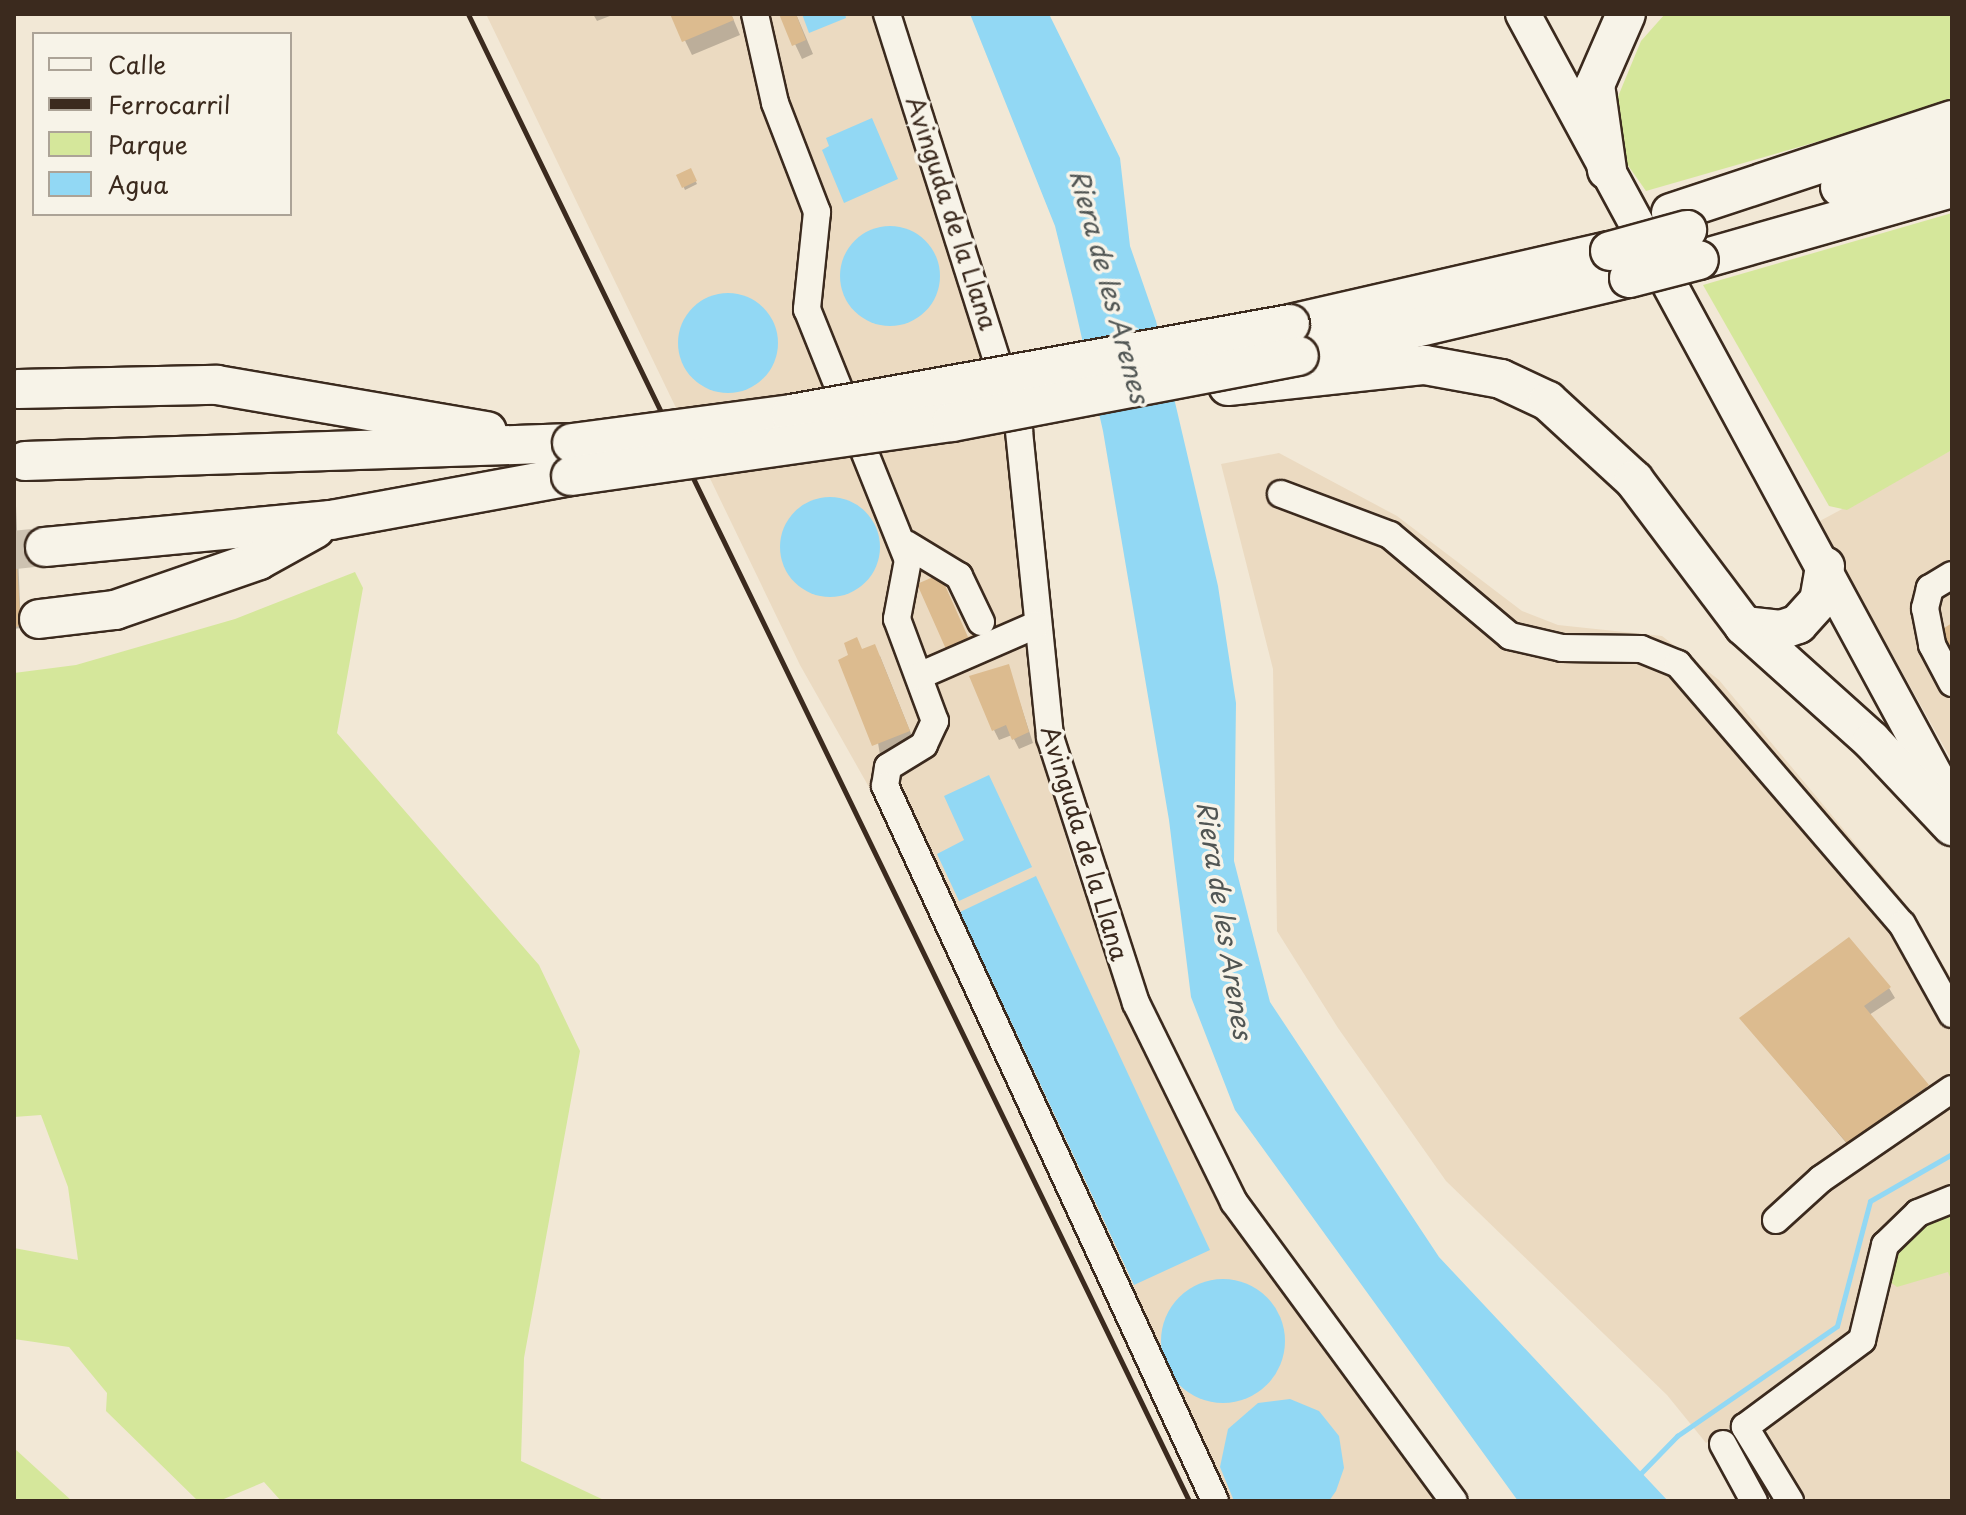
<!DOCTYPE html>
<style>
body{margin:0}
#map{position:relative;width:1966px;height:1515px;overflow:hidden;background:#f2e8d6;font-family:"Playpen Sans",sans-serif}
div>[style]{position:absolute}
.built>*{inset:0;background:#ebdac1}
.green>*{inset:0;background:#d5e79b}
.water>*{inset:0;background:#92d8f4}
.round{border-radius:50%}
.shadow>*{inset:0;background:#0003}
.stream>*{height:5px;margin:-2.5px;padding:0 2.5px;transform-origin:2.5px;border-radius:2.5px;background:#92d8f4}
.building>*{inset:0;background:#dcbb8f}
.highway-tunnel>*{height:38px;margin-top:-19px;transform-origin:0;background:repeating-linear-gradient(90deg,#cdc2b1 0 38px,transparent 0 57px)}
.roads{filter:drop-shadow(2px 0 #3b2a1e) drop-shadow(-2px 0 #3b2a1e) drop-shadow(0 2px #3b2a1e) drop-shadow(0 -2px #3b2a1e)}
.minor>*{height:26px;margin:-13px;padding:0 13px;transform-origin:13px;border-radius:13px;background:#f7f3e8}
.major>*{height:34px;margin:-17px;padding:0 17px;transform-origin:17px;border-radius:17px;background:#f7f3e8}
.highway>*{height:38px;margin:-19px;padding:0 19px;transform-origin:19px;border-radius:19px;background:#f7f3e8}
.rail>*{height:5px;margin:-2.5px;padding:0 2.5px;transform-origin:2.5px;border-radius:2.5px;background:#3b2a1e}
.bridges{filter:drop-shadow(2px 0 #3b2a1e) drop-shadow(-2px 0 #3b2a1e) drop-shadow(0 2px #3b2a1e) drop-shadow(0 -2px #3b2a1e)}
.highway-bridge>*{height:38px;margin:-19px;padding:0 19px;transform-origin:19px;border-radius:19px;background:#f7f3e8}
span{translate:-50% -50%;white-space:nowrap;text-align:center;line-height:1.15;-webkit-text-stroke:7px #f7f3e8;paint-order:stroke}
.street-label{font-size:24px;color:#3b2a1e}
.water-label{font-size:26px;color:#515654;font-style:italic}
.frame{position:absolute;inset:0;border:16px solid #3b2a1e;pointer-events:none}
.legend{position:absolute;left:32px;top:32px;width:260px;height:184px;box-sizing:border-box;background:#f7f3e8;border:2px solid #aca397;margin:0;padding:10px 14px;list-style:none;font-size:24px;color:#3b2a1e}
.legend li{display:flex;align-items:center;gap:16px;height:40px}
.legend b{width:40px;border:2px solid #aca397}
</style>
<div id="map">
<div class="built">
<i style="clip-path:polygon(486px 14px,879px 14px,1012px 447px,1038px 731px,1071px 857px,1118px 985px,1202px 1163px,1443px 1501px,1205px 1501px,870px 789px,800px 665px)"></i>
<i style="clip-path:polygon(1952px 450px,1952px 761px,1818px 522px)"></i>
<i style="clip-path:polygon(1279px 453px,1397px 516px,1522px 611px,1558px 625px,1662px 636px,1719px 680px,1900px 897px,1952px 979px,1952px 1501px,1773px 1501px,1729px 1428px,1706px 1443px,1667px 1395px,1446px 1181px,1338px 1028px,1277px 931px,1273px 669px,1221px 464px)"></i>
</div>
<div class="green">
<i style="clip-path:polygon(1665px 14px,1952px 14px,1952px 103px,1646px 191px,1627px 164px,1617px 99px,1641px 41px)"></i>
<i style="clip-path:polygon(1952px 213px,1952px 450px,1847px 510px,1829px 506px,1703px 285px)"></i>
<i style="clip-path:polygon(355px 572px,363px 588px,337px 733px,539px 965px,580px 1051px,524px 1358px,521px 1461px,606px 1501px,281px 1501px,264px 1482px,219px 1501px,198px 1501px,106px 1411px,107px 1393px,69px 1347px,14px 1339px,14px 1248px,78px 1260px,68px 1187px,41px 1115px,14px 1117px,14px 673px,76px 665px,235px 619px)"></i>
<i style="clip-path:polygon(1952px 1210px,1952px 1282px,1948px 1272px,1897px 1287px,1890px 1282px,1896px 1245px,1915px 1227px)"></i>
<i style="clip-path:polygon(14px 1448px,72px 1501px,14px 1501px)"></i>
</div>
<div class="water">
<i style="clip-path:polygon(802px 14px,845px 14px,846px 18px,809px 33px)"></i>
<i style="clip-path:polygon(970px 14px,1049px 14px,1120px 158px,1130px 246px,1156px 321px,1218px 586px,1236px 703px,1234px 861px,1270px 1002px,1439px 1257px,1668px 1501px,1518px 1501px,1235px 1110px,1191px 997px,1169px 820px,1103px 431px,1073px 299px,1055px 226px)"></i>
<i style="clip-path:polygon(872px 118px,898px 179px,844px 203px,822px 150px,829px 146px,826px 138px)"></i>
<i class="round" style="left:840px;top:226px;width:100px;height:100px"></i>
<i class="round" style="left:678px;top:293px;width:100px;height:100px"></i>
<i class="round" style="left:780px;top:497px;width:100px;height:100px"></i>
<i style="clip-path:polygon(989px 775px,1032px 867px,959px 901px,937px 854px,964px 840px,944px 796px)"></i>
<i style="clip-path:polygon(1036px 876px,1210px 1250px,1134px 1285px,960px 912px)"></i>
<i class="round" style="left:1161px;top:1279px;width:124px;height:124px"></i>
<i style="clip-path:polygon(1290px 1399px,1319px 1411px,1339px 1436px,1344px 1468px,1336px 1491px,1329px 1501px,1234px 1501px,1220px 1467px,1228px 1429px,1258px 1403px)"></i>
</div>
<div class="shadow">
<i style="clip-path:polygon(593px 14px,615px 14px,597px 21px)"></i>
<i style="clip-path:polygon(672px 14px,731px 14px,740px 35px,692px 55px)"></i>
<i style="clip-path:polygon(781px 14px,796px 14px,813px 54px,802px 59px)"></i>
<i style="clip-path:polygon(690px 170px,697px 184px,685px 190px,679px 176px)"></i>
<i style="clip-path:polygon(14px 456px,21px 628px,14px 629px)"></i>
<i style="clip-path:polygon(863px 651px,880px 656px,914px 741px,880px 755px)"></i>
<i style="clip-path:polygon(1008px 666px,1033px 743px,1019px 749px,1012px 735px,999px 740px,994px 730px)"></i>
<i style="clip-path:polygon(1889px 988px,1895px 998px,1869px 1015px,1933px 1096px,1854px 1152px,1742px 1019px)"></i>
</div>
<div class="stream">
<i style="left:1641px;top:1473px;width:52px;rotate:-45.8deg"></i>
<i style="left:1677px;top:1436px;width:194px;rotate:-34.5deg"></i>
<i style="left:1837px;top:1326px;width:129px;rotate:-75.2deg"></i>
<i style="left:1870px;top:1201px;width:95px;rotate:-29.8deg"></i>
</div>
<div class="building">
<i style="clip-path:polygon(670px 14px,731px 14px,734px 20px,682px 42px)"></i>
<i style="clip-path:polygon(779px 14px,796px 14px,806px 40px,792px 46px)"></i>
<i style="clip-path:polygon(691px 168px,697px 181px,682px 188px,676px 175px)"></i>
<i style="clip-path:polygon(14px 521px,21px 626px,14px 627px)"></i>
<i style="clip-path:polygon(940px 574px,968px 637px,998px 624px,1002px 633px,949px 656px,917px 584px)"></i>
<i style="clip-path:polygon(1952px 623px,1952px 657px,1938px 632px)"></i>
<i style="clip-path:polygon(857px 637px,862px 649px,875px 644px,910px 731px,872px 746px,838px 660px,848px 655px,844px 643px)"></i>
<i style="clip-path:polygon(1009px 664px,1029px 732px,1012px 740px,1006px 725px,992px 731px,969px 676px)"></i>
<i style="clip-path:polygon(1849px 937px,1891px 987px,1864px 1006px,1929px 1085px,1847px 1143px,1739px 1018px)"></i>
</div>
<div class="highway-tunnel">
<i style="left:14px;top:550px;width:31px;rotate:-6deg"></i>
</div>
<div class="roads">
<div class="minor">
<i style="left:755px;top:14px;width:91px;rotate:77.3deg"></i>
<i style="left:775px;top:103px;width:117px;rotate:68.9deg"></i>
<i style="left:817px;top:212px;width:98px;rotate:95.9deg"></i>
<i style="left:807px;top:309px;width:271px;rotate:68.1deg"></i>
<i style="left:908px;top:560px;width:60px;rotate:100.6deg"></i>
<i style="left:897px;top:619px;width:109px;rotate:69.6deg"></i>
<i style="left:935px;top:721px;width:26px;rotate:115deg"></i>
<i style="left:924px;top:745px;width:42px;rotate:148.6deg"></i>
<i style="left:888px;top:767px;width:19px;rotate:99deg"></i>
<i style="left:885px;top:786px;width:787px;rotate:65.22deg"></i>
<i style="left:887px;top:14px;width:437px;rotate:72.4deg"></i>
<i style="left:1019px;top:431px;width:308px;rotate:84.2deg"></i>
<i style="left:1050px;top:737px;width:280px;rotate:72.1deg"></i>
<i style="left:1136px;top:1003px;width:222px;rotate:63.8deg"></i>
<i style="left:1234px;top:1202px;width:371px;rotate:53.7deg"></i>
<i style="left:1281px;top:494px;width:116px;rotate:20.6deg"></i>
<i style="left:1390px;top:535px;width:157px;rotate:40.1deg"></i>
<i style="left:1510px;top:636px;width:53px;rotate:13deg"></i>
<i style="left:1562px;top:648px;width:79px;rotate:0.7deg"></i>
<i style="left:1641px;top:649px;width:40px;rotate:22deg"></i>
<i style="left:1678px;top:664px;width:343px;rotate:49.3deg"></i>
<i style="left:1902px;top:924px;width:103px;rotate:60.9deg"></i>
<i style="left:906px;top:544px;width:62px;rotate:31.1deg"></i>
<i style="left:959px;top:576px;width:51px;rotate:64.4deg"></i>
<i style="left:1952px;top:575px;width:26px;rotate:149deg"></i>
<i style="left:1930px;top:588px;width:21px;rotate:104deg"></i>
<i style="left:1925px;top:608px;width:38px;rotate:79deg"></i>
<i style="left:1932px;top:645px;width:43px;rotate:62.2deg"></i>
<i style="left:919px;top:676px;width:128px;rotate:-23.6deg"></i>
<i style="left:1776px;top:1220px;width:61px;rotate:-42.3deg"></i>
<i style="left:1821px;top:1179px;width:159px;rotate:-34.5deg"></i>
<i style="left:1723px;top:1444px;width:65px;rotate:61.5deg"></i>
<i style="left:1790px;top:1501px;width:87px;rotate:-121.3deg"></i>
<i style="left:1745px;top:1427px;width:146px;rotate:-36.6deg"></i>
<i style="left:1862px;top:1340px;width:98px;rotate:-76.4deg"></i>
<i style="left:1885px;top:1245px;width:46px;rotate:-44.1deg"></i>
<i style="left:1918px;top:1213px;width:37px;rotate:-22deg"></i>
</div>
<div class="major">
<i style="left:1523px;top:14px;width:901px;rotate:61.56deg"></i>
</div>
<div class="highway">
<i style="left:1607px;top:170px;width:86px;rotate:-98deg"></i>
<i style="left:1595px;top:85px;width:77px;rotate:-66.4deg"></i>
<i style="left:1840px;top:187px;width:117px;rotate:-16.4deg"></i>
<i style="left:1671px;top:213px;width:296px;rotate:-18.3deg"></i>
<i style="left:1699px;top:260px;width:263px;rotate:-15.9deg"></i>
<i style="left:1290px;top:324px;width:328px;rotate:-12.9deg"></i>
<i style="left:1309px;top:353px;width:329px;rotate:-13.2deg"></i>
<i style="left:1228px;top:386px;width:198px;rotate:-6.1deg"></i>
<i style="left:1425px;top:365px;width:77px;rotate:10.4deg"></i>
<i style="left:1501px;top:379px;width:52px;rotate:25.1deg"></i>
<i style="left:1548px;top:401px;width:117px;rotate:42.6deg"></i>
<i style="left:1634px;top:480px;width:183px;rotate:53deg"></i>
<i style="left:1744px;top:626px;width:172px;rotate:41.9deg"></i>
<i style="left:1872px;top:741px;width:117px;rotate:46.7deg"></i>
<i style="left:18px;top:389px;width:199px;rotate:-1.2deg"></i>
<i style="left:217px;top:385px;width:274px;rotate:9.7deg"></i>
<i style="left:25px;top:461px;width:547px;rotate:-1.88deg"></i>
<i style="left:45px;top:547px;width:287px;rotate:-5.4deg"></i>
<i style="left:331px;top:520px;width:244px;rotate:-10.4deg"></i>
<i style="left:39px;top:619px;width:77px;rotate:-6.8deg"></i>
<i style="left:115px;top:610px;width:152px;rotate:-19.1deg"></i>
<i style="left:259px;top:560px;width:64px;rotate:-29deg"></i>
<i style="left:1744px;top:626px;width:37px;rotate:6deg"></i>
<i style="left:1781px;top:630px;width:18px;rotate:-19deg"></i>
<i style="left:1798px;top:624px;width:31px;rotate:-48deg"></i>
<i style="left:1819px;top:601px;width:35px;rotate:-80deg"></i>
</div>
</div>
<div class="rail">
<i style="left:468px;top:14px;width:1653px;rotate:64.13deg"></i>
</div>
<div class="bridges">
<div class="highway-bridge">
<i style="left:1610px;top:251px;width:80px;rotate:-15.3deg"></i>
<i style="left:1629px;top:278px;width:72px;rotate:-14.4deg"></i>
<i style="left:572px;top:443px;width:221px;rotate:-7.5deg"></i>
<i style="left:791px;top:414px;width:507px;rotate:-10.22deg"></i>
<i style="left:571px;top:476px;width:385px;rotate:-8.1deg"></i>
<i style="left:952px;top:422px;width:353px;rotate:-10.8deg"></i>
</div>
</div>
<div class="street-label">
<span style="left:952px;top:213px;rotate:72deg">Avinguda de la Llana</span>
<span style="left:1085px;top:843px;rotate:73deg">Avinguda de la Llana</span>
</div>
<div class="water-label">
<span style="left:1110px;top:286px;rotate:75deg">Riera de les Arenes</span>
<span style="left:1225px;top:920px;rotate:81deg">Riera de les Arenes</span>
</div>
<div class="frame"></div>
<ul class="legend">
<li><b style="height:10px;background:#f7f3e8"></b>Calle</li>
<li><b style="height:10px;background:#3b2a1e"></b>Ferrocarril</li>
<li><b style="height:22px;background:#d5e79b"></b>Parque</li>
<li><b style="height:22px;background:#92d8f4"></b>Agua</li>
</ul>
</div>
